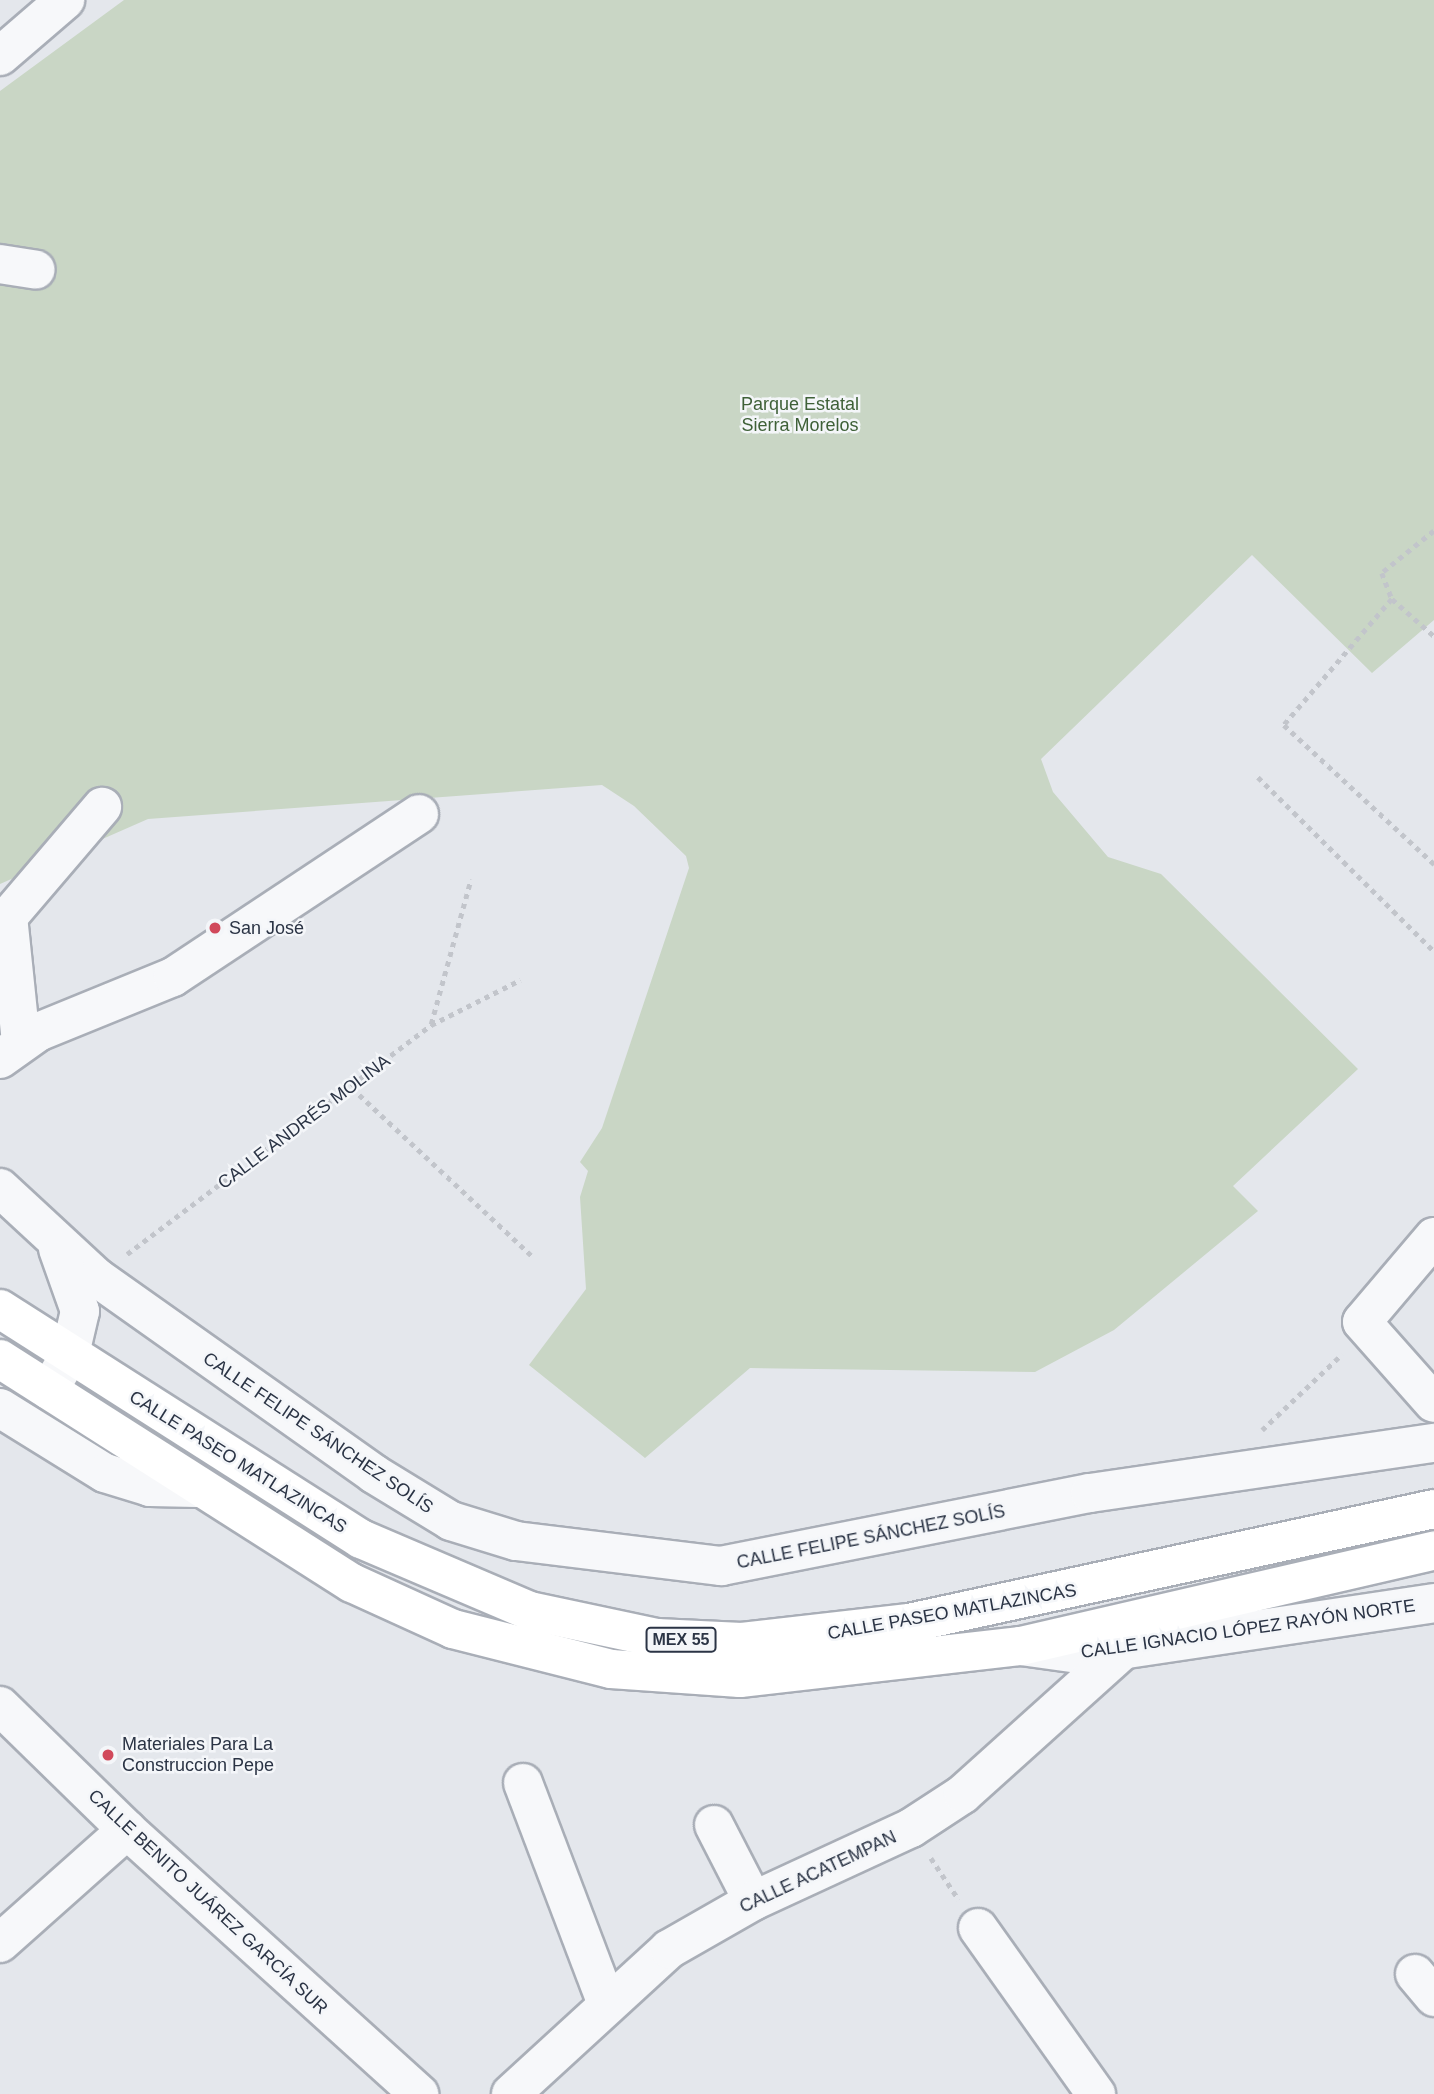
<!DOCTYPE html>
<meta charset="utf-8">
<style>
body{margin:0}
#map{position:relative;width:1434px;height:2094px;overflow:hidden;background:#e4e7ec;font-family:Arial,sans-serif}
div>[style]{position:absolute}
.green>*{inset:0;background:#c9d6c5}
.path>*{height:4.5px;margin-top:-2.25px;transform-origin:0;background:repeating-linear-gradient(90deg,#c2c5cb 0 5px,transparent 0 10px)}
.roads{filter:drop-shadow(2px 0 #a9aeb7) drop-shadow(-2px 0 #a9aeb7) drop-shadow(0 2px #a9aeb7) drop-shadow(0 -2px #a9aeb7)}
.minor>*{height:38px;margin:-19px;padding:0 19px;transform-origin:19px;border-radius:19px;background:#f7f8fa}
.highway>*{height:38px;margin:-19px;padding:0 19px;transform-origin:19px;border-radius:19px;background:#fff}
.dots>*{width:19px;height:19px;translate:-50% -50%;box-sizing:border-box;border:4px solid #f4f6f9;border-radius:50%}
span{translate:-50% -50%;white-space:nowrap;text-align:center;line-height:1.15;-webkit-text-stroke:5px #f4f6f9;paint-order:stroke}
.shield-label span{padding:2px 5px;background:#f4f6f9;border:2px solid;border-radius:5px;-webkit-text-stroke-width:0}
.shield-label{font-size:16px;color:#2b3445;font-weight:700}
.park-label{font-size:18px;color:#3f6138}
.poi-label{font-size:18px;color:#2b3445}
.left{translate:0 -50%;text-align:left}
.street-label{font-size:18px;color:#2b3445}
</style>
<div id="map">
<div class="green">
<i style="clip-path:polygon(124px 0,1434px 0,1434px 620px,1372px 673px,1252px 555px,1041px 759px,1053px 792px,1108px 857px,1161px 874px,1358px 1069px,1233px 1186px,1258px 1211px,1114px 1330px,1035px 1372px,750px 1368px,645px 1458px,529px 1365px,586px 1289px,580px 1197px,588px 1171px,580px 1162px,602px 1128px,689px 868px,686px 856px,634px 806px,602px 785px,148px 819px,0 884px,0 91px)"></i>
</div>
<div class="path">
<i style="left:1434px;top:531px;width:67px;rotate:141.1deg"></i>
<i style="left:1382px;top:573px;width:28px;rotate:69deg"></i>
<i style="left:1392px;top:599px;width:166px;rotate:130.6deg"></i>
<i style="left:1284px;top:725px;width:205px;rotate:42.8deg"></i>
<i style="left:1392px;top:599px;width:56px;rotate:41.4deg"></i>
<i style="left:1258px;top:777px;width:247px;rotate:44.7deg"></i>
<i style="left:431px;top:1024px;width:150px;rotate:-74.6deg"></i>
<i style="left:352px;top:1088px;width:246px;rotate:43deg"></i>
<i style="left:127px;top:1254px;width:381px;rotate:-37deg"></i>
<i style="left:431px;top:1025px;width:100px;rotate:-26.8deg"></i>
<i style="left:1262px;top:1430px;width:110px;rotate:-43.5deg"></i>
<i style="left:931px;top:1858px;width:50px;rotate:56.3deg"></i>
</div>
<div class="roads">
<div class="minor">
<i style="left:0;top:56px;width:86px;rotate:-40.7deg"></i>
<i style="left:0;top:264px;width:36px;rotate:9deg"></i>
<i style="left:21px;top:1042px;width:126px;rotate:-95.9deg"></i>
<i style="left:8px;top:917px;width:145px;rotate:-49.5deg"></i>
<i style="left:0;top:1059px;width:47px;rotate:-35.4deg"></i>
<i style="left:38px;top:1032px;width:146px;rotate:-22.2deg"></i>
<i style="left:173px;top:977px;width:295px;rotate:-33.5deg"></i>
<i style="left:0;top:1188px;width:131px;rotate:42.8deg"></i>
<i style="left:96px;top:1277px;width:341px;rotate:35.3deg"></i>
<i style="left:374px;top:1474px;width:90px;rotate:31.4deg"></i>
<i style="left:451px;top:1521px;width:68px;rotate:17.1deg"></i>
<i style="left:516px;top:1541px;width:207px;rotate:7deg"></i>
<i style="left:721px;top:1566px;width:376px;rotate:-11.2deg"></i>
<i style="left:1090px;top:1493px;width:348px;rotate:-8.3deg"></i>
<i style="left:1434px;top:1237px;width:111px;rotate:130.3deg"></i>
<i style="left:1362px;top:1322px;width:108px;rotate:48.4deg"></i>
<i style="left:49px;top:1390px;width:42px;rotate:-59.7deg"></i>
<i style="left:70px;top:1354px;width:44px;rotate:-76.9deg"></i>
<i style="left:80px;top:1311px;width:66px;rotate:-109.5deg"></i>
<i style="left:0;top:1408px;width:123px;rotate:31.8deg"></i>
<i style="left:105px;top:1473px;width:47px;rotate:17.3deg"></i>
<i style="left:150px;top:1487px;width:47px;rotate:1.2deg"></i>
<i style="left:1021px;top:1646px;width:67px;rotate:7.8deg"></i>
<i style="left:1087px;top:1655px;width:351px;rotate:-8.5deg"></i>
<i style="left:0;top:1706px;width:177px;rotate:44.3deg"></i>
<i style="left:127px;top:1830px;width:394px;rotate:42.1deg"></i>
<i style="left:523px;top:1783px;width:233px;rotate:69.2deg"></i>
<i style="left:714px;top:1825px;width:85px;rotate:62.8deg"></i>
<i style="left:978px;top:1928px;width:204px;rotate:54.6deg"></i>
<i style="left:0;top:1943px;width:170px;rotate:-41.7deg"></i>
<i style="left:1415px;top:1974px;width:30px;rotate:50deg"></i>
<i style="left:511px;top:2094px;width:214px;rotate:-42.5deg"></i>
<i style="left:669px;top:1949px;width:97px;rotate:-29.7deg"></i>
<i style="left:753px;top:1901px;width:174px;rotate:-24.8deg"></i>
<i style="left:911px;top:1828px;width:62px;rotate:-33.2deg"></i>
<i style="left:963px;top:1794px;width:217px;rotate:-42deg"></i>
</div>
<div class="highway">
<i style="left:0;top:1309px;width:428px;rotate:32.5deg"></i>
<i style="left:361px;top:1539px;width:184px;rotate:23.1deg"></i>
<i style="left:530px;top:1611px;width:130px;rotate:12deg"></i>
<i style="left:657px;top:1638px;width:85px;rotate:2.7deg"></i>
<i style="left:742px;top:1642px;width:168px;rotate:-6.5deg"></i>
<i style="left:909px;top:1623px;width:537px;rotate:-12.25deg"></i>
<i style="left:0;top:1359px;width:417px;rotate:32.5deg"></i>
<i style="left:352px;top:1583px;width:111px;rotate:24.5deg"></i>
<i style="left:453px;top:1629px;width:163px;rotate:14.2deg"></i>
<i style="left:611px;top:1669px;width:129px;rotate:4deg"></i>
<i style="left:740px;top:1678px;width:283px;rotate:-6.5deg"></i>
<i style="left:1021px;top:1646px;width:424px;rotate:-13deg"></i>
</div>
</div>
<div class="dots">
<i style="left:215px;top:928px;background:#d1495b"></i>
<i style="left:108px;top:1755px;background:#d1495b"></i>
</div>
<div class="shield-label">
<span style="left:681px;top:1640px">MEX 55</span>
</div>
<div class="park-label">
<span style="left:800px;top:415px">Parque Estatal<br>Sierra Morelos</span>
</div>
<div class="poi-label">
<span class="left" style="left:229px;top:928px">San José</span>
<span class="left" style="left:122px;top:1755px">Materiales Para La<br>Construccion Pepe</span>
</div>
<div class="street-label">
<span style="left:304px;top:1122px;rotate:-37deg">CALLE ANDRÉS MOLINA</span>
<span style="left:318px;top:1433px;rotate:34deg">CALLE FELIPE SÁNCHEZ SOLÍS</span>
<span style="left:238px;top:1462px;rotate:32deg">CALLE PASEO MATLAZINCAS</span>
<span style="left:871px;top:1537px;rotate:-11deg">CALLE FELIPE SÁNCHEZ SOLÍS</span>
<span style="left:952px;top:1612px;rotate:-10deg">CALLE PASEO MATLAZINCAS</span>
<span style="left:1248px;top:1629px;rotate:-8deg">CALLE IGNACIO LÓPEZ RAYÓN NORTE</span>
<span style="left:818px;top:1872px;rotate:-25deg">CALLE ACATEMPAN</span>
<span style="left:208px;top:1902px;rotate:43deg">CALLE BENITO JUÁREZ GARCÍA SUR</span>
</div>
</div>
